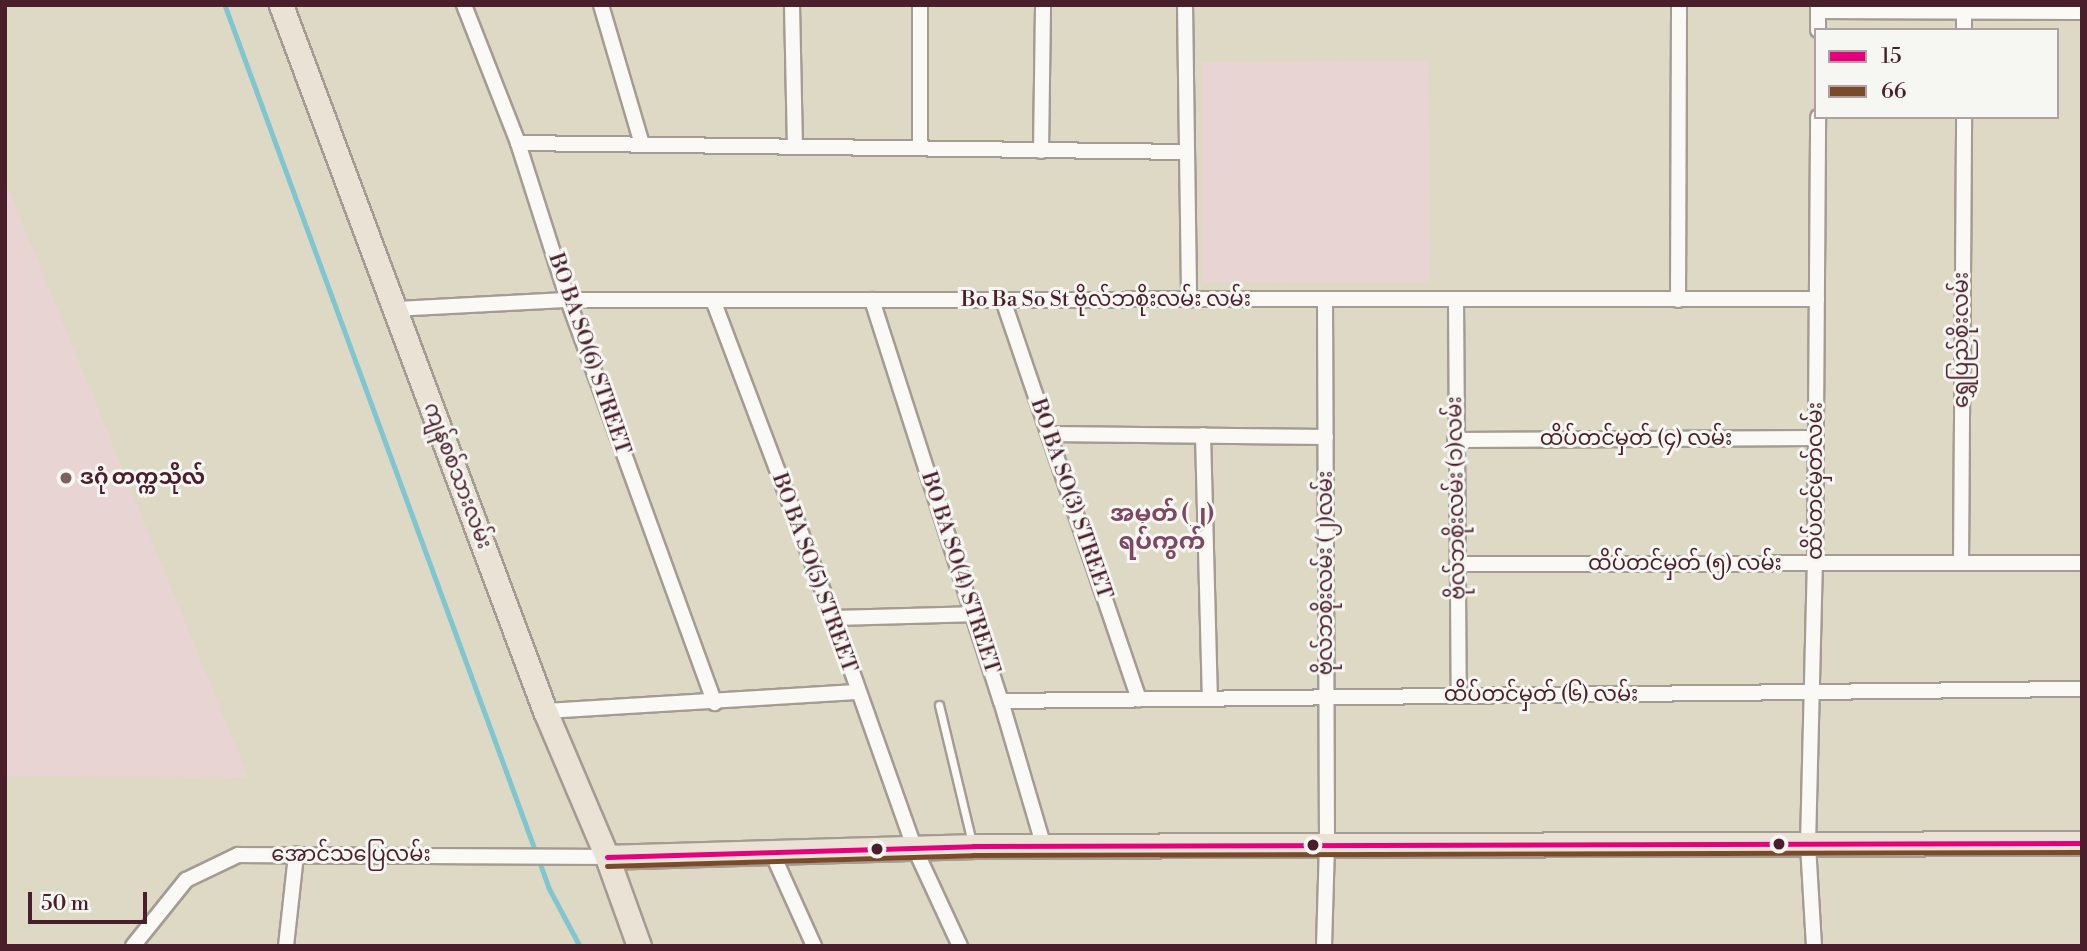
<!DOCTYPE html>
<meta charset="utf-8">
<style>
body{margin:0}
#map{position:relative;width:2087px;height:951px;overflow:hidden;background:#ded9c4;font-family:"Libre Bodoni","Noto Sans Myanmar",serif}
div>[style]{position:absolute}
.built>*{inset:0;background:#e9d4d4}
.stream>*{height:4.5px;margin:-2.25px;padding:0 2.25px;transform-origin:2.25px;border-radius:2.25px;background:#80c6d0}
.roads{filter:drop-shadow(2px 0 #a49c92) drop-shadow(-2px 0 #a49c92) drop-shadow(0 2px #a49c92) drop-shadow(0 -2px #a49c92)}
.lane>*{height:7px;margin:-3.5px;padding:0 3.5px;transform-origin:3.5px;border-radius:3.5px;background:#faf9f6}
.street>*{height:14px;margin:-7px;padding:0 7px;transform-origin:7px;border-radius:7px;background:#faf9f6}
.primary>*{height:23px;margin:-11.5px;padding:0 11.5px;transform-origin:11.5px;border-radius:11.5px;background:#eae2d5}
.bus-1>*{height:5px;margin:-2.5px;padding:0 2.5px;transform-origin:2.5px;border-radius:2.5px;background:#e5007d}
.bus-2>*{height:5px;margin:-2.5px;padding:0 2.5px;transform-origin:2.5px;border-radius:2.5px;background:#7a4b2a}
.dots>*{width:19px;height:19px;translate:-50% -50%;box-sizing:border-box;border:4px solid #f6f6f2;border-radius:50%}
span{translate:-50% -50%;white-space:nowrap;text-align:center;line-height:1.15;-webkit-text-stroke:6px #f6f6f2;paint-order:stroke}
.street-label{font-size:21px;color:#4a1f2b}
.poi-label{font-size:21px;color:#4a1f2b;font-weight:700}
.left{translate:0 -50%;text-align:left}
.quarter-label{font-size:24px;color:#7d4962;font-weight:700}
.frame{position:absolute;inset:0;border:7px solid #4a1f2b;pointer-events:none}
.legend{position:absolute;left:1814px;top:28px;width:245px;height:91px;box-sizing:border-box;background:#f6f6f2;border:2px solid #b1a0a2;margin:0;padding:9px 12px;list-style:none;font-size:21px;color:#4a1f2b}
.legend li{display:flex;align-items:center;gap:14px;height:35px}
.legend b{width:35px;border:2px solid #b1a0a2}
.scale{position:absolute;left:28px;top:892px;width:119px;height:32px;box-sizing:border-box;border:4px solid #4a1f2b;border-top:0;padding-left:9px;font-size:21px;line-height:24px;white-space:nowrap;color:#4a1f2b;-webkit-text-stroke:5px #f6f6f2;paint-order:stroke}
</style>
<div id="map">
<div class="built">
<i style="clip-path:polygon(1428px 61px,1430px 281px,1203px 282px,1202px 62px)"></i>
<i style="clip-path:polygon(5px 181px,248px 777px,5px 776px)"></i>
</div>
<div class="stream">
<i style="left:225px;top:5px;width:902px;rotate:69.84deg"></i>
<i style="left:539px;top:860px;width:30px;rotate:70deg"></i>
<i style="left:549px;top:888px;width:66px;rotate:61.9deg"></i>
</div>
<div class="roads">
<div class="lane">
<i style="left:939px;top:705px;width:141px;rotate:76.5deg"></i>
</div>
<div class="street">
<i style="left:464px;top:5px;width:148px;rotate:68.6deg"></i>
<i style="left:518px;top:143px;width:165px;rotate:72.3deg"></i>
<i style="left:568px;top:300px;width:429px;rotate:70deg"></i>
<i style="left:601px;top:5px;width:145px;rotate:73.6deg"></i>
<i style="left:792px;top:5px;width:141px;rotate:88.8deg"></i>
<i style="left:1185px;top:5px;width:295px;rotate:89.2deg"></i>
<i style="left:1818px;top:11px;width:264px;rotate:0.2deg"></i>
<i style="left:1818px;top:30px;width:25px;rotate:-90deg"></i>
<i style="left:1964px;top:30px;width:19px;rotate:-90deg"></i>
<i style="left:518px;top:143px;width:669px;rotate:0.77deg"></i>
<i style="left:920px;top:147px;width:142px;rotate:-90deg"></i>
<i style="left:1041px;top:151px;width:146px;rotate:-89.2deg"></i>
<i style="left:713px;top:300px;width:340px;rotate:69.3deg"></i>
<i style="left:833px;top:618px;width:243px;rotate:70.5deg"></i>
<i style="left:914px;top:847px;width:109px;rotate:65.1deg"></i>
<i style="left:872px;top:300px;width:421px;rotate:72.2deg"></i>
<i style="left:1001px;top:701px;width:152px;rotate:73.6deg"></i>
<i style="left:1003px;top:300px;width:422px;rotate:71.2deg"></i>
<i style="left:1456px;top:300px;width:395px;rotate:89.6deg"></i>
<i style="left:1678px;top:300px;width:295px;rotate:-89.8deg"></i>
<i style="left:395px;top:309px;width:173px;rotate:-3deg"></i>
<i style="left:568px;top:300px;width:1249px;rotate:-0.05deg"></i>
<i style="left:1049px;top:434px;width:277px;rotate:0.6deg"></i>
<i style="left:1203px;top:435px;width:263px;rotate:88.5deg"></i>
<i style="left:1455px;top:440px;width:361px;rotate:-0.3deg"></i>
<i style="left:1961px;top:563px;width:446px;rotate:-89.6deg"></i>
<i style="left:1457px;top:564px;width:625px;rotate:-0.09deg"></i>
<i style="left:833px;top:618px;width:140px;rotate:-1.6deg"></i>
<i style="left:1001px;top:701px;width:1081px;rotate:-0.64deg"></i>
<i style="left:545px;top:711px;width:313px;rotate:-3.5deg"></i>
<i style="left:773px;top:855px;width:100px;rotate:65.7deg"></i>
<i style="left:133px;top:946px;width:85px;rotate:-51.2deg"></i>
<i style="left:186px;top:880px;width:58px;rotate:-25.7deg"></i>
<i style="left:238px;top:855px;width:369px;rotate:0.3deg"></i>
<i style="left:286px;top:946px;width:92px;rotate:-83.7deg"></i>
<i style="left:1324px;top:946px;width:101px;rotate:-88.3deg"></i>
<i style="left:1327px;top:845px;width:545px;rotate:-90.21deg"></i>
<i style="left:1814px;top:946px;width:101px;rotate:-93.4deg"></i>
<i style="left:1808px;top:845px;width:280px;rotate:-88.6deg"></i>
<i style="left:1815px;top:565px;width:448px;rotate:-89.6deg"></i>
</div>
<div class="primary">
<i style="left:281px;top:5px;width:754px;rotate:69.5deg"></i>
<i style="left:545px;top:711px;width:159px;rotate:67deg"></i>
<i style="left:607px;top:857px;width:95px;rotate:70.2deg"></i>
<i style="left:607px;top:857px;width:366px;rotate:-1.7deg"></i>
<i style="left:973px;top:846px;width:1109px;rotate:-0.15deg"></i>
</div>
</div>
<div class="bus-1">
<i style="left:607px;top:857px;width:366px;rotate:-1.7deg"></i>
<i style="left:973px;top:846px;width:1109px;rotate:-0.15deg"></i>
</div>
<div class="bus-2">
<i style="left:607px;top:866px;width:366px;rotate:-1.7deg"></i>
<i style="left:973px;top:855px;width:1109px;rotate:-0.15deg"></i>
</div>
<div class="dots">
<i style="left:66px;top:478px;background:#7e6061"></i>
<i style="left:1779px;top:844px;background:#4a1f2b"></i>
<i style="left:1313px;top:845px;background:#4a1f2b"></i>
<i style="left:877px;top:849px;background:#4a1f2b"></i>
</div>
<div class="street-label">
<span style="left:1106px;top:300px">Bo Ba So St ဗိုလ်ဘစိုးလမ်း လမ်း</span>
<span style="left:1962px;top:340px;rotate:-90deg">ရွှေပြည်စိုးလမ်း</span>
<span style="left:589px;top:354px;rotate:71deg">BO BA SO(6) STREET</span>
<span style="left:1636px;top:439px">ထိပ်တင်မှတ် (၄) လမ်း</span>
<span style="left:457px;top:476px;rotate:69deg">ကျန်စစ်သားလမ်း</span>
<span style="left:1816px;top:481px;rotate:-90deg">ထိပ်တင်မှတ်လမ်း</span>
<span style="left:1457px;top:498px;rotate:-91deg">ဗိုလ်ဘစိုးလမ်း (၁)လမ်း</span>
<span style="left:1071px;top:499px;rotate:71deg">BO BA SO(3) STREET</span>
<span style="left:1685px;top:564px">ထိပ်တင်မှတ် (၅) လမ်း</span>
<span style="left:814px;top:573px;rotate:70deg">BO BA SO(5) STREET</span>
<span style="left:960px;top:573px;rotate:72deg">BO BA SO(4) STREET</span>
<span style="left:1326px;top:573px;rotate:-90deg">ဗိုလ်ဘစိုးလမ်း (၂)လမ်း</span>
<span style="left:1541px;top:695px">ထိပ်တင်မှတ် (၆) လမ်း</span>
<span style="left:351px;top:855px">အောင်သပြေလမ်း</span>
</div>
<div class="poi-label">
<span class="left" style="left:80px;top:478px">ဒဂုံ တက္ကသိုလ်</span>
</div>
<div class="quarter-label">
<span style="left:1162px;top:529px">အမှတ် (၂)<br>ရပ်ကွက်</span>
</div>
<div class="frame"></div>
<ul class="legend">
<li><b style="height:9px;background:#e5007d"></b>15</li>
<li><b style="height:9px;background:#7a4b2a"></b>66</li>
</ul>
<div class="scale">50 m</div>
</div>
